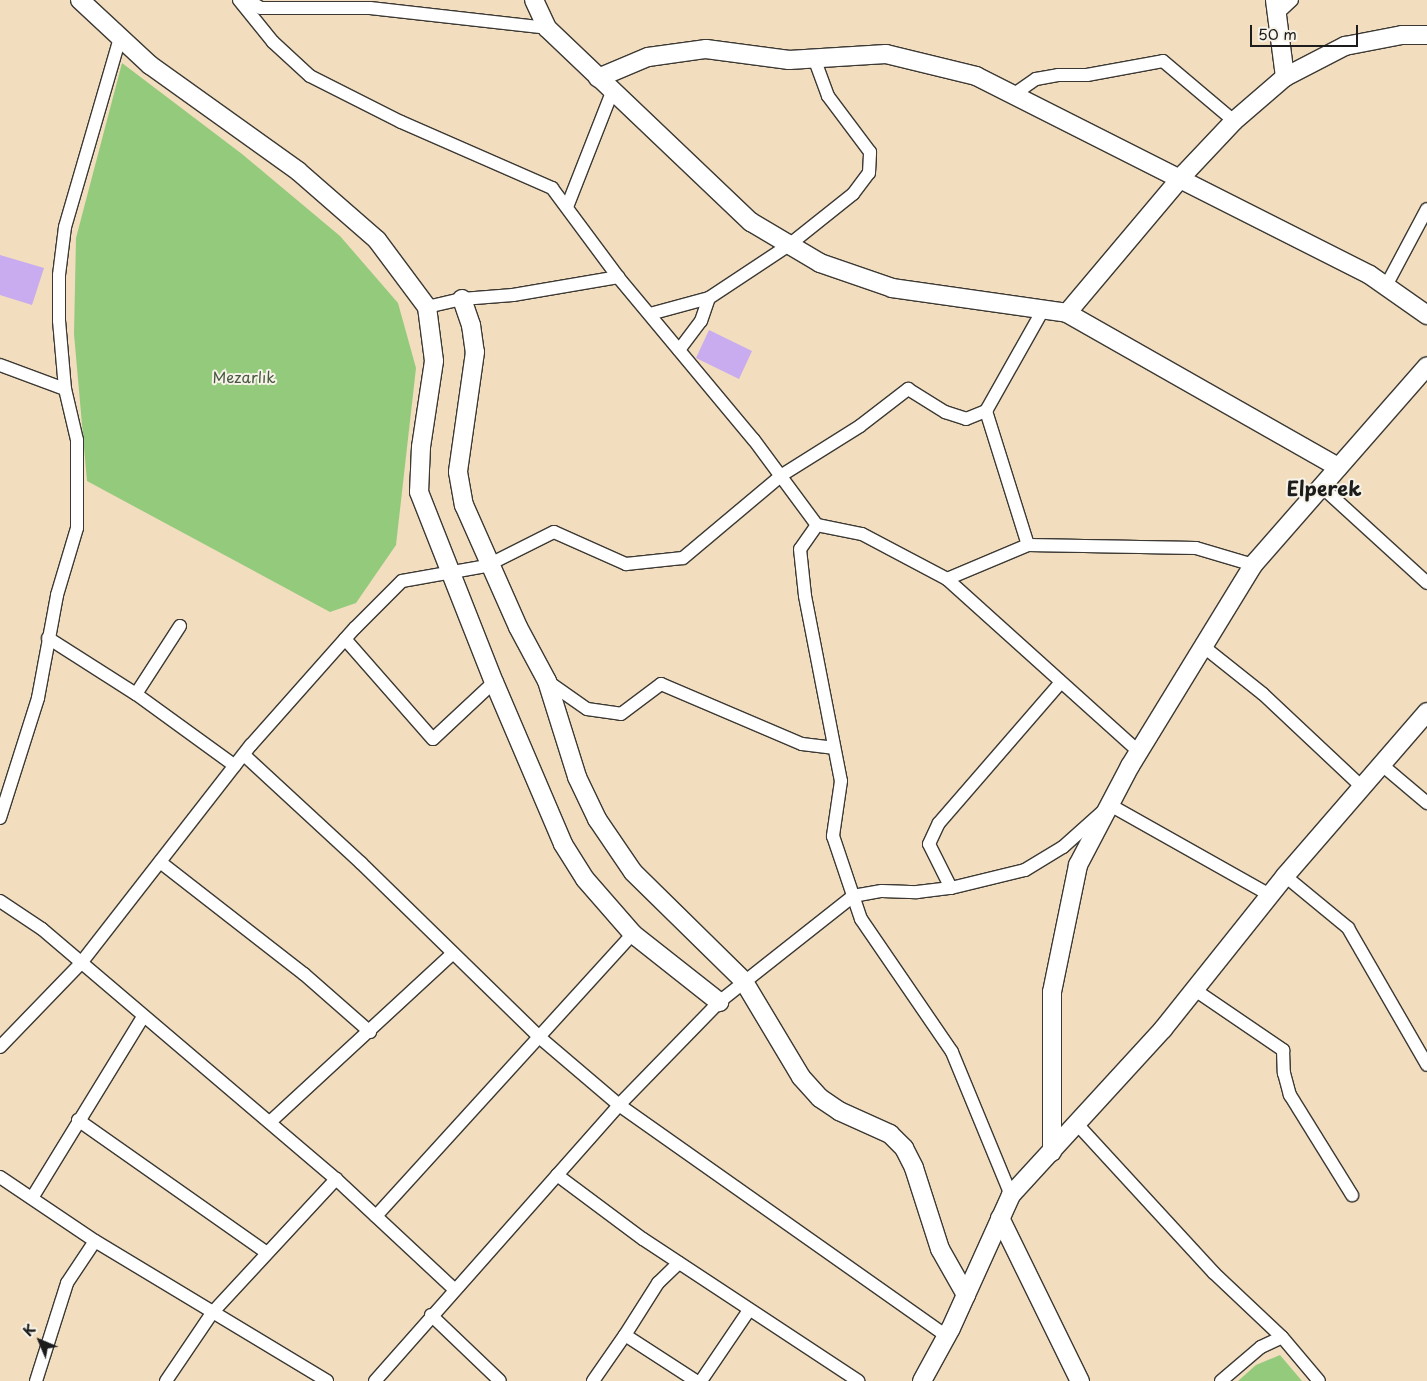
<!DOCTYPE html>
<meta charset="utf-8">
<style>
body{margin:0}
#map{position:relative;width:1427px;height:1381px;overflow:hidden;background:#f2debf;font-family:"Playpen Sans",sans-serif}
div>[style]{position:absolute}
.green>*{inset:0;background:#94ca7c}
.building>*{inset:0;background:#c9abef}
.roads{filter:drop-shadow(1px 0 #3c3934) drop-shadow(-1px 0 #3c3934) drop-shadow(0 1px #3c3934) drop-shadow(0 -1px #3c3934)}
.street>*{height:12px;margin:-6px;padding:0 6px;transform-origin:6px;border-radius:6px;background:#fff}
.secondary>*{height:18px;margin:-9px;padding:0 9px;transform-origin:9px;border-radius:9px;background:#fff}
span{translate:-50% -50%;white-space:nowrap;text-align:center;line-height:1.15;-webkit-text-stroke:4px #f7f3e8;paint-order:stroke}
.park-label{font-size:15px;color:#46593e}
.district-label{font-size:20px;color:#1c1c1c;font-weight:700}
.north{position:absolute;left:15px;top:1316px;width:50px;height:50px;-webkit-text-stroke:4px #f7f3e8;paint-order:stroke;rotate:315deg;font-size:14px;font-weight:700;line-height:20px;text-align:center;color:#1c1c1c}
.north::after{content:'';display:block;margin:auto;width:18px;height:22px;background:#1c1c1c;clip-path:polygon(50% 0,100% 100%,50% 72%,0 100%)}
.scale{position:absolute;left:1250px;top:25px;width:108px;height:22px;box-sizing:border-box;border:2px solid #1c1c1c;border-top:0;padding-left:6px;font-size:15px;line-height:18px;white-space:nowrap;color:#1c1c1c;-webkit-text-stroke:4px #f7f3e8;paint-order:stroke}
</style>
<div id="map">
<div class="green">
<i style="clip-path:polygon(122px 63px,242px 154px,340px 236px,398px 303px,416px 368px,396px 545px,356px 603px,330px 612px,87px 481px,74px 334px,76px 238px)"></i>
<i style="clip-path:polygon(1280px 1355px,1302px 1381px,1238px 1381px,1256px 1365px)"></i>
</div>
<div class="building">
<i style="clip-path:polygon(0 255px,44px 268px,32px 305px,0 295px)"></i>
<i style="clip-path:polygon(709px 330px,752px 351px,739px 379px,696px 358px)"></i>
</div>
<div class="roads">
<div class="street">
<i style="left:239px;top:0;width:54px;rotate:51deg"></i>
<i style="left:273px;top:42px;width:50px;rotate:42.6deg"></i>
<i style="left:310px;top:76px;width:102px;rotate:26.8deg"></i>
<i style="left:401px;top:122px;width:165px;rotate:23.6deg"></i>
<i style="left:552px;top:188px;width:111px;rotate:53.4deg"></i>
<i style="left:247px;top:0;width:16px;rotate:30deg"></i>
<i style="left:261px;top:8px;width:109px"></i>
<i style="left:370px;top:8px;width:178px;rotate:6.4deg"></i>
<i style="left:1278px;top:13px;width:19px;rotate:-43deg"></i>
<i style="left:1013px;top:95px;width:28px;rotate:-35deg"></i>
<i style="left:1036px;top:79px;width:22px;rotate:-10deg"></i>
<i style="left:1058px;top:75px;width:29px"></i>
<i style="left:1087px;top:75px;width:77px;rotate:-10.4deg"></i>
<i style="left:1163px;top:61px;width:93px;rotate:40.2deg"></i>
<i style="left:567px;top:207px;width:123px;rotate:-68.6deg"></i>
<i style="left:1386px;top:286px;width:87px;rotate:-62deg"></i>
<i style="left:427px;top:307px;width:36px;rotate:-13deg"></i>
<i style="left:462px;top:299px;width:51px;rotate:-4.5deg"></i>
<i style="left:513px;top:295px;width:107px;rotate:-9.7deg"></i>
<i style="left:618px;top:277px;width:212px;rotate:50.2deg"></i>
<i style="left:754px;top:440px;width:106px;rotate:53.5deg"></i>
<i style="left:817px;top:525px;width:46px;rotate:11.3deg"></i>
<i style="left:862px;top:534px;width:96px;rotate:27.9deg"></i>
<i style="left:947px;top:579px;width:258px;rotate:42deg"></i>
<i style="left:650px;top:314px;width:61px;rotate:-15.2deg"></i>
<i style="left:709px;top:298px;width:96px;rotate:-33.5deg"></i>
<i style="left:789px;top:245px;width:82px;rotate:-38.6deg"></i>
<i style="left:853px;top:194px;width:26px;rotate:-53deg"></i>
<i style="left:869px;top:173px;width:21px;rotate:-87deg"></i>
<i style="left:870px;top:152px;width:70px;rotate:-126.9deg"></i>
<i style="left:828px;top:96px;width:40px;rotate:-110.2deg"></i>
<i style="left:679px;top:350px;width:36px;rotate:-53deg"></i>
<i style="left:701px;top:321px;width:24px;rotate:-71deg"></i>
<i style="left:0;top:365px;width:69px;rotate:20.3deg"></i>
<i style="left:986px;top:411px;width:140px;rotate:72.6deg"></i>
<i style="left:1322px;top:487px;width:142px;rotate:42.4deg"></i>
<i style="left:817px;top:525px;width:29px;rotate:125deg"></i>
<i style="left:800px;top:549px;width:47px;rotate:83.9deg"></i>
<i style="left:805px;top:596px;width:188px;rotate:79deg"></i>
<i style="left:841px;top:781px;width:56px;rotate:98.3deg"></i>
<i style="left:833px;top:836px;width:88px;rotate:71.4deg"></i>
<i style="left:861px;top:919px;width:161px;rotate:55.6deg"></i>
<i style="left:952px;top:1052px;width:155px;rotate:67.6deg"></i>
<i style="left:947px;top:579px;width:88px;rotate:-22.8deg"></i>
<i style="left:1028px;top:545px;width:168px;rotate:1deg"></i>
<i style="left:1196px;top:548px;width:59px;rotate:16.6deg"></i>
<i style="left:48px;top:638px;width:104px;rotate:32.5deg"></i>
<i style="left:136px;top:694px;width:122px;rotate:36deg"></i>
<i style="left:345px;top:639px;width:133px;rotate:48.7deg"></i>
<i style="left:433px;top:739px;width:83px;rotate:-43.1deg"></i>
<i style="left:1204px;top:647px;width:75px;rotate:38.5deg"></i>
<i style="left:1263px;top:694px;width:136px;rotate:43.2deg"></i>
<i style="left:547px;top:681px;width:49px;rotate:35deg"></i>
<i style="left:587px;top:709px;width:34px;rotate:8deg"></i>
<i style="left:621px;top:714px;width:50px;rotate:-36.9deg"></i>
<i style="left:661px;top:684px;width:153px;rotate:23.1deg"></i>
<i style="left:802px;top:744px;width:31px;rotate:7deg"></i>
<i style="left:136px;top:694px;width:81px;rotate:-57.1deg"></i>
<i style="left:244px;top:755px;width:159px;rotate:42.7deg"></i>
<i style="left:361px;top:863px;width:248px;rotate:44.3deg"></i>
<i style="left:538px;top:1036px;width:106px;rotate:40.4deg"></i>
<i style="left:619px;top:1105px;width:401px;rotate:35.2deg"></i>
<i style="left:1382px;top:765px;width:59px;rotate:40.2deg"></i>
<i style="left:0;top:818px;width:126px;rotate:-72.4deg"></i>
<i style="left:38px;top:698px;width:105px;rotate:-79.5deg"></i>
<i style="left:57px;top:595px;width:70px;rotate:-73.4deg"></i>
<i style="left:77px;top:528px;width:88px;rotate:-90deg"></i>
<i style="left:77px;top:440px;width:52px;rotate:-103.2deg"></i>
<i style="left:65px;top:389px;width:68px;rotate:-95deg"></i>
<i style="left:59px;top:321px;width:46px;rotate:-90deg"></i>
<i style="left:59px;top:275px;width:48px;rotate:-82.9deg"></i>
<i style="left:65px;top:227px;width:197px;rotate:-73.8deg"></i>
<i style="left:160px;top:862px;width:182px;rotate:37.9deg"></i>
<i style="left:304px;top:974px;width:88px;rotate:41.3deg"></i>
<i style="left:1285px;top:876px;width:82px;rotate:39.5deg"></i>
<i style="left:1348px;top:928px;width:158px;rotate:60deg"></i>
<i style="left:951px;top:888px;width:49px;rotate:-116.6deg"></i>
<i style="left:929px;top:844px;width:23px;rotate:-65deg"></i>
<i style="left:939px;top:823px;width:186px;rotate:-49.1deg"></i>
<i style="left:0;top:901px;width:50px;rotate:33.7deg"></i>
<i style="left:42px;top:929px;width:386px;rotate:40.4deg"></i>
<i style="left:336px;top:1179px;width:161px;rotate:43deg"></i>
<i style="left:1195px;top:990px;width:107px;rotate:34.3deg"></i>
<i style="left:1283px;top:1050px;width:23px;rotate:88deg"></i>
<i style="left:1284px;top:1073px;width:23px;rotate:75deg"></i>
<i style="left:1290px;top:1095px;width:118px;rotate:58.2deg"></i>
<i style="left:0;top:1047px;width:117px;rotate:-46deg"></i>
<i style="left:81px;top:963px;width:276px;rotate:-52.1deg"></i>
<i style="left:251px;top:745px;width:157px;rotate:-48.4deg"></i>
<i style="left:355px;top:628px;width:66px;rotate:-45deg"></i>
<i style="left:402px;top:581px;width:85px;rotate:-10.1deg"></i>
<i style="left:486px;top:566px;width:76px;rotate:-26.6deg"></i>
<i style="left:554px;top:532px;width:79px;rotate:24deg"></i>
<i style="left:626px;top:564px;width:57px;rotate:-6deg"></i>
<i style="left:683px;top:558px;width:129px;rotate:-40deg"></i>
<i style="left:782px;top:475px;width:92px;rotate:-32.1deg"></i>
<i style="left:860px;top:426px;width:61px;rotate:-37.6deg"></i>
<i style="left:908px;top:389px;width:44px;rotate:31.9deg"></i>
<i style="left:945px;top:412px;width:22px;rotate:18deg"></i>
<i style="left:966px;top:419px;width:22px;rotate:-22deg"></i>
<i style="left:986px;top:411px;width:116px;rotate:-60.6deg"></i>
<i style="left:78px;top:1120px;width:231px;rotate:35.1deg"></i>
<i style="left:270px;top:1122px;width:249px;rotate:-42.7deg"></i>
<i style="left:1077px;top:1124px;width:202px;rotate:47.4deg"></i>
<i style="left:1214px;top:1273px;width:93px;rotate:43.3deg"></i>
<i style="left:1282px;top:1337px;width:57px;rotate:49.9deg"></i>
<i style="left:557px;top:1175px;width:107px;rotate:36.7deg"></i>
<i style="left:643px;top:1239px;width:258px;rotate:33.4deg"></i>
<i style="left:0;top:1177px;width:115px;rotate:34deg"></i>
<i style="left:95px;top:1241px;width:271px;rotate:31.1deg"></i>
<i style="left:32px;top:1198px;width:212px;rotate:-58.5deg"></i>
<i style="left:376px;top:1216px;width:382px;rotate:-47.7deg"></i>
<i style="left:431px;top:1315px;width:95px;rotate:43.7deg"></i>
<i style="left:625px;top:1335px;width:62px;rotate:-57.6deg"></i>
<i style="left:658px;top:1283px;width:29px;rotate:-44deg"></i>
<i style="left:36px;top:1381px;width:103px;rotate:-72.4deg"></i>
<i style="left:67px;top:1283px;width:50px;rotate:-56.3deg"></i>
<i style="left:166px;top:1381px;width:82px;rotate:-55.9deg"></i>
<i style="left:212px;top:1313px;width:183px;rotate:-47.2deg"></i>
<i style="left:375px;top:1381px;width:368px;rotate:-48.5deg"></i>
<i style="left:619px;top:1105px;width:144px;rotate:-45.8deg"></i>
<i style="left:719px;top:1002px;width:171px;rotate:-38.3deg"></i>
<i style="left:853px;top:896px;width:29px;rotate:-10deg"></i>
<i style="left:882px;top:891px;width:35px;rotate:2deg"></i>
<i style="left:917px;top:892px;width:34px;rotate:-7deg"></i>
<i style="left:951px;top:888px;width:76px;rotate:-13.7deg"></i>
<i style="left:1025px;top:870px;width:44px;rotate:-31.2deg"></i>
<i style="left:1063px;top:847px;width:63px;rotate:-41.8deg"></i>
<i style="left:1110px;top:805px;width:184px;rotate:29.4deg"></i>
<i style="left:593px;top:1381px;width:56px;rotate:-55.2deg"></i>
<i style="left:625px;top:1335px;width:85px;rotate:32.9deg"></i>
<i style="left:701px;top:1381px;width:86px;rotate:-55.9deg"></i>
<i style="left:1221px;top:1381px;width:52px;rotate:-40.4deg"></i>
<i style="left:1261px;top:1347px;width:23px;rotate:-25deg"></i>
</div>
<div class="secondary">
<i style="left:80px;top:0;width:96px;rotate:42.9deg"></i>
<i style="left:150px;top:65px;width:182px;rotate:35.6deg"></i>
<i style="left:298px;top:171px;width:105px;rotate:41.1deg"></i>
<i style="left:377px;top:240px;width:84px;rotate:53.3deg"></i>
<i style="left:427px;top:307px;width:54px;rotate:82.6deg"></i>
<i style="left:434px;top:361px;width:87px;rotate:98.6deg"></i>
<i style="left:421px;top:447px;width:45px;rotate:92.5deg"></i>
<i style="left:419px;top:492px;width:204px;rotate:68.5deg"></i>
<i style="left:494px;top:682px;width:176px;rotate:66.9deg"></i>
<i style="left:563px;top:844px;width:41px;rotate:57.8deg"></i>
<i style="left:585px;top:879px;width:73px;rotate:48.9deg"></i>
<i style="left:633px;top:934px;width:110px;rotate:38.3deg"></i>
<i style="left:534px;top:0;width:31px;rotate:65deg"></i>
<i style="left:547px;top:28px;width:282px;rotate:43.6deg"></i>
<i style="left:751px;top:222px;width:80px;rotate:30.7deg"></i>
<i style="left:820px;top:263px;width:76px;rotate:19.1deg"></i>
<i style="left:892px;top:288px;width:177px;rotate:8.1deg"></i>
<i style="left:1067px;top:313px;width:312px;rotate:29.6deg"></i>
<i style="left:1275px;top:0;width:78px;rotate:82.6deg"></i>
<i style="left:598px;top:78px;width:54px;rotate:-22.8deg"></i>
<i style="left:648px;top:57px;width:59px;rotate:-7.9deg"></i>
<i style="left:706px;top:49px;width:84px;rotate:7.5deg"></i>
<i style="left:789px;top:60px;width:97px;rotate:-3.5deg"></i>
<i style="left:886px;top:54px;width:93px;rotate:13.7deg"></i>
<i style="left:976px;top:76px;width:441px;rotate:26.8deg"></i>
<i style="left:1370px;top:275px;width:70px;rotate:35.1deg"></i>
<i style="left:462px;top:299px;width:28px;rotate:71deg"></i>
<i style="left:471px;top:325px;width:27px;rotate:82deg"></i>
<i style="left:475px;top:352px;width:121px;rotate:98.1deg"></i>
<i style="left:458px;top:472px;width:34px;rotate:80deg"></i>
<i style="left:464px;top:505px;width:133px;rotate:66.1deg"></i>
<i style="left:518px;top:627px;width:61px;rotate:61.8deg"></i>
<i style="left:547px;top:681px;width:101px;rotate:72.6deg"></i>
<i style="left:577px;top:777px;width:47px;rotate:64.5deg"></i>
<i style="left:597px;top:819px;width:64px;rotate:55.8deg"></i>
<i style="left:633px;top:872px;width:154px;rotate:44.5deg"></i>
<i style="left:743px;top:980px;width:113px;rotate:59.1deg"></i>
<i style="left:801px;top:1077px;width:28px;rotate:48deg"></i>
<i style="left:820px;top:1098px;width:23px;rotate:34deg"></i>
<i style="left:839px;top:1111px;width:56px;rotate:24.3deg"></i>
<i style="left:890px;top:1134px;width:20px;rotate:45deg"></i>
<i style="left:904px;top:1148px;width:22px;rotate:63deg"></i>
<i style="left:914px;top:1168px;width:85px;rotate:72.2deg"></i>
<i style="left:940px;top:1249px;width:53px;rotate:60.5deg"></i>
<i style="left:1067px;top:313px;width:183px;rotate:-49.9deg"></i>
<i style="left:1185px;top:173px;width:71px;rotate:-46.7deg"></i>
<i style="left:1234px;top:121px;width:67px;rotate:-40.8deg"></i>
<i style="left:1285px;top:77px;width:68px;rotate:-27.3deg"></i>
<i style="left:1345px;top:46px;width:58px;rotate:-10.9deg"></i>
<i style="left:1402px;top:35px;width:25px"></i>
<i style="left:1052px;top:1152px;width:160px;rotate:-90deg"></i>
<i style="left:1052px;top:992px;width:130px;rotate:-78.4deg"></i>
<i style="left:1078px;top:865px;width:112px;rotate:-62.3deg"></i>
<i style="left:1130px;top:766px;width:236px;rotate:-58.5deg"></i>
<i style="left:1253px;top:565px;width:264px;rotate:-48.8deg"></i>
<i style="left:1000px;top:1218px;width:182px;rotate:63.9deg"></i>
<i style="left:922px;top:1381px;width:60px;rotate:-61.3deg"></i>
<i style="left:951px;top:1328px;width:146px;rotate:-65.7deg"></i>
<i style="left:1011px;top:1195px;width:225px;rotate:-47.5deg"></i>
<i style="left:1163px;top:1029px;width:196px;rotate:-51.4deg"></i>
<i style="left:1285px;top:876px;width:217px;rotate:-49.1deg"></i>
</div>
</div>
<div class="park-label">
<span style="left:244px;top:377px">Mezarlık</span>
</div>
<div class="district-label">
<span style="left:1324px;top:488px">Elperek</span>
</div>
<div class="north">K</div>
<div class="scale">50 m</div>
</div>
